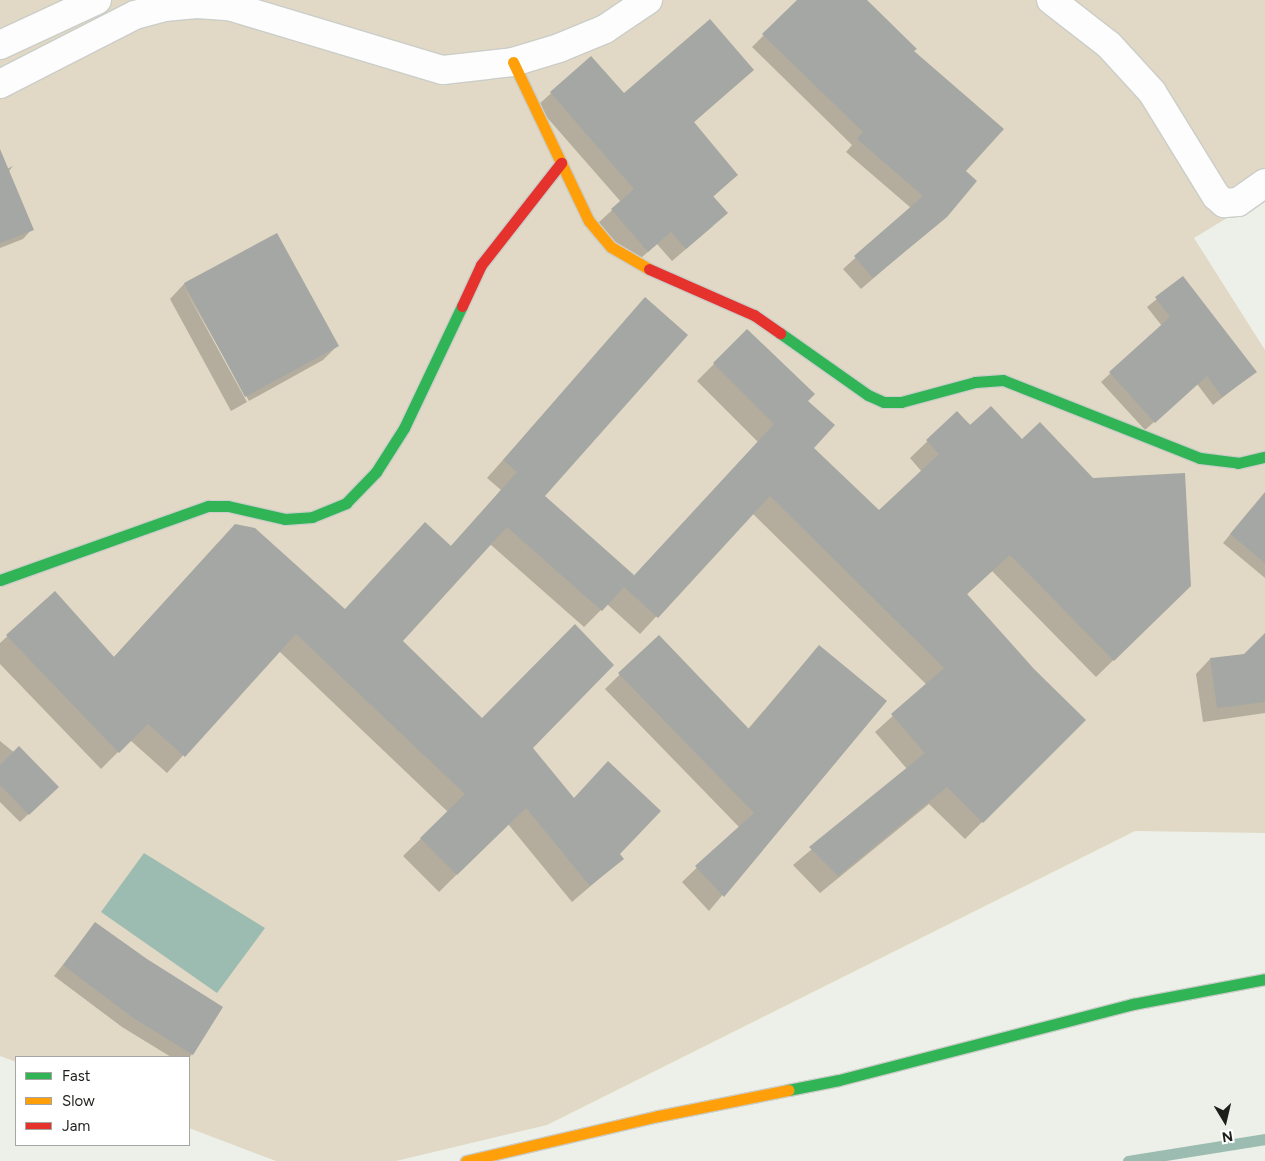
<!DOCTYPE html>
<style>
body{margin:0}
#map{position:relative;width:1265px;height:1161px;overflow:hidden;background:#edf0e9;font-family:Figtree,sans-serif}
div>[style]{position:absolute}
.green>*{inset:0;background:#e1d9c5}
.water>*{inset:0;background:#9cbcb1}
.shadow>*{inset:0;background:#0003}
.stream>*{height:11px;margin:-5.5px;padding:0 5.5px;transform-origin:5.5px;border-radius:5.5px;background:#9cbcb1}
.building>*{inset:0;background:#a4a7a3}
.roads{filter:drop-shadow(1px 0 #cbcdc8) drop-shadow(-1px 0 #cbcdc8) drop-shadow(0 1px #cbcdc8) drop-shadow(0 -1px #cbcdc8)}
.street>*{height:28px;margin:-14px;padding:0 14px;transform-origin:14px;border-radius:14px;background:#fcfdfc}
.fast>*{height:11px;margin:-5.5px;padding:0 5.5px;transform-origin:5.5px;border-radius:5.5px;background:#30b455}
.slow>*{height:11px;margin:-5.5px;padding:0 5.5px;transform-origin:5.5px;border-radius:5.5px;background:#ff9f0a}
.jam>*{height:11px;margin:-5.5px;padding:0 5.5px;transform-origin:5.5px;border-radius:5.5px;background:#e5322d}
span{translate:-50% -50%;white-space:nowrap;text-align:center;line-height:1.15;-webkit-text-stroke:4px #fff;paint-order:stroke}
.legend{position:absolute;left:15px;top:1056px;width:175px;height:90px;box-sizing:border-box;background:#fff;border:1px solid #a5a5a4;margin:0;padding:6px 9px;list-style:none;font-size:15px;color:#1d1f1b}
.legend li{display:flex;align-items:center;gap:10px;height:25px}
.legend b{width:25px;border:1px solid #a5a5a4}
.north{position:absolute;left:1200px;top:1096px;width:50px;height:50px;-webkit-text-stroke:4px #fff;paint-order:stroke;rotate:171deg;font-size:14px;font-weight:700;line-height:20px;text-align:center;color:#1d1f1b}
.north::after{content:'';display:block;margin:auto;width:18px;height:22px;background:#1d1f1b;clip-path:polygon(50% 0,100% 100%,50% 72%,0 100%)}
</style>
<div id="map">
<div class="green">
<i style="clip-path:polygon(0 0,1265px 0,1265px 195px,1194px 238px,1265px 350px,1265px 833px,1135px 831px,547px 1125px,396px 1161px,276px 1161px,189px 1128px,189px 1057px,16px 1057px,16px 1062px,0 1056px)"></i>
</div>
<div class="water">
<i style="clip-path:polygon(144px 853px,265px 928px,217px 993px,101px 912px)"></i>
</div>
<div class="shadow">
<i style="clip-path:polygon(799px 0,866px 0,912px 51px,964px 171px,946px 216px,861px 289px,843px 269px,911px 208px,846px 152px,852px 145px,752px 47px)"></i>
<i style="clip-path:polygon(591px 57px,624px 95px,753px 69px,693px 123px,737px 175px,713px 197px,713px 226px,672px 261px,657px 244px,634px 264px,598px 223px,621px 202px,537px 106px)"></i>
<i style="clip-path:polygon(13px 166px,9px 171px,32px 229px,23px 239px,0 248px,0 172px)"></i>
<i style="clip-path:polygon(277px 234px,337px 346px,323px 360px,249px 401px,184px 287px,247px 402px,231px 411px,170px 299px,184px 284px)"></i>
<i style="clip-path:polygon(1183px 278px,1255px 372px,1213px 405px,1197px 384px,1145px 430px,1101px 382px,1162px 326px,1147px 307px)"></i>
<i style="clip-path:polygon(645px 299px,543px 497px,634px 576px,758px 442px,697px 381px,747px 331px,806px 401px,812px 448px,879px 512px,922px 472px,910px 458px,957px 413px,1172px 603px,1096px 677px,992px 571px,966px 595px,1033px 670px,1084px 720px,965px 839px,929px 804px,820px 893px,793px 865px,907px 769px,875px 732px,927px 685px,752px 513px,640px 634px,607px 604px,584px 627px,490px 544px,401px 641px,482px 719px,531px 748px,622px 859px,572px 902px,508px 824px,439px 892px,403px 856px,448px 812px,279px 651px,167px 773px,130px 740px,101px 769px,0 664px,0 643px,55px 593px,113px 658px,218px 543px,344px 610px,450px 547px,501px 490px,487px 478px)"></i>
<i style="clip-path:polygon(1265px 503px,1265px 578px,1223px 543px,1252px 508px)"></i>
<i style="clip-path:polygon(1265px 636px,1265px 713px,1203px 722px,1196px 674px,1210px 659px,1245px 655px)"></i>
<i style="clip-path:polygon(658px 637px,748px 729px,819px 646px,885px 701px,709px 911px,682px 882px,739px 827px,605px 689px)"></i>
<i style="clip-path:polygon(0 741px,57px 787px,20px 822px,0 802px)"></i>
<i style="clip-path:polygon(96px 923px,192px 1054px,189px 1058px,171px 1057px,122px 1027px,54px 976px)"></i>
</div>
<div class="stream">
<i style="left:1128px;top:1161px;width:139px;rotate:-9.1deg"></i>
</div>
<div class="building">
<i style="clip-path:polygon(797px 0,867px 0,917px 49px,914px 51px,1004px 129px,966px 171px,977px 181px,947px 217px,873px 278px,854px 256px,923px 196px,857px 139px,863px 132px,762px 34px)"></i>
<i style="clip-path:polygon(710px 19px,754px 70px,694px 122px,738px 175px,713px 196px,728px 213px,686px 249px,671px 232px,648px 252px,611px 209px,634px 189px,550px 92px,591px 56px,624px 93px)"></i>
<i style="clip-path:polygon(0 149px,34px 230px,0 243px)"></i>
<i style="clip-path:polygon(277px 233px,339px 346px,245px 397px,184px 283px)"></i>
<i style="clip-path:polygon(1183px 276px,1257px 372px,1222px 397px,1207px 376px,1155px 423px,1109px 372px,1170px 317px,1155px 297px)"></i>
<i style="clip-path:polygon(645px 297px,688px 335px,545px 496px,634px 575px,628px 582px,774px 424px,713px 363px,747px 329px,815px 394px,808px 401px,835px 425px,814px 448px,879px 510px,939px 454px,926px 440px,957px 411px,970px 425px,991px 406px,1022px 439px,1040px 422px,1093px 478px,1185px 473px,1191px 586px,1114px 661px,1010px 555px,967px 594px,1034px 669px,1086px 720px,983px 823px,947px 787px,838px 876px,809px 847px,925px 753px,891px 714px,944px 668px,770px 496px,658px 618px,624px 587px,602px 611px,507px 527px,403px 641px,482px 718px,575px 624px,614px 665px,533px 748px,574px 798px,608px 761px,661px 811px,620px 854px,624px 859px,590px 886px,526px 808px,457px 875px,420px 838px,465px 794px,296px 634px,185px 757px,148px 724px,119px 753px,6px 635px,55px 591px,114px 657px,235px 524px,255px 528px,345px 609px,425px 522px,451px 546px,517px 472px,503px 460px)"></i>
<i style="clip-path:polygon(1265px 492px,1265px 563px,1230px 534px)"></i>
<i style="clip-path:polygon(1265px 633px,1265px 702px,1217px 708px,1210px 658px,1244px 654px)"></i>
<i style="clip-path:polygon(659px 635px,749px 729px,819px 645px,887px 701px,724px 897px,695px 866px,754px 813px,618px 673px)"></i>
<i style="clip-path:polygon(19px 746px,59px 787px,29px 815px,0 785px,0 765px)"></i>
<i style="clip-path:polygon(95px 922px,147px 959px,223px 1007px,193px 1055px,132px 1017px,63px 965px)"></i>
</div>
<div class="roads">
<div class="street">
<i style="left:1051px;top:0;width:73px;rotate:37.8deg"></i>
<i style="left:1109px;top:45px;width:64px;rotate:47.5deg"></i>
<i style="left:1152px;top:92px;width:122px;rotate:58.4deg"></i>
<i style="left:1216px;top:196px;width:11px;rotate:41deg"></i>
<i style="left:1224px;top:203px;width:14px;rotate:-4deg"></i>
<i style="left:1238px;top:202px;width:33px;rotate:-35deg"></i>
<i style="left:0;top:45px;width:107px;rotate:-24.9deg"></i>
<i style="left:0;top:84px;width:152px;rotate:-27.1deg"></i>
<i style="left:135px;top:15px;width:30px;rotate:-15deg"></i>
<i style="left:164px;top:7px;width:33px;rotate:-5deg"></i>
<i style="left:197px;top:4px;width:32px;rotate:4deg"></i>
<i style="left:229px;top:6px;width:223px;rotate:16.7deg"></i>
<i style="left:443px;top:70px;width:70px;rotate:-6.5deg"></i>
<i style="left:513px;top:62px;width:48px;rotate:-16.9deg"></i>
<i style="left:559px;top:48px;width:50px;rotate:-22.4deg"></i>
<i style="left:605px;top:29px;width:52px;rotate:-34deg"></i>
</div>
<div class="fast">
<i style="left:780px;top:333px;width:108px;rotate:35.2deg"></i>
<i style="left:868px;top:395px;width:17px;rotate:24deg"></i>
<i style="left:884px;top:402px;width:17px"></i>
<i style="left:901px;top:402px;width:77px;rotate:-15.1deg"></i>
<i style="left:975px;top:382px;width:28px;rotate:-4deg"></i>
<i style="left:1003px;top:380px;width:212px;rotate:21.6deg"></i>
<i style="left:1200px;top:458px;width:38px;rotate:7deg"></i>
<i style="left:1238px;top:463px;width:28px;rotate:-13deg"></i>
<i style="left:0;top:580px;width:221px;rotate:-19.6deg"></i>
<i style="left:208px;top:506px;width:20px"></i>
<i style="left:228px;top:506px;width:58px;rotate:12.8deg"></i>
<i style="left:285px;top:519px;width:27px;rotate:-4deg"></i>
<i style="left:312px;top:517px;width:37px;rotate:-22deg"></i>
<i style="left:346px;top:503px;width:43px;rotate:-45.9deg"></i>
<i style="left:376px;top:472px;width:52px;rotate:-57.5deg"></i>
<i style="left:404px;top:428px;width:135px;rotate:-64.6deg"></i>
<i style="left:788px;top:1090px;width:52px;rotate:-11.1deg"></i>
<i style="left:839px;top:1080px;width:304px;rotate:-14.5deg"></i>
<i style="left:1133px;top:1004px;width:134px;rotate:-10.7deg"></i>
</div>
<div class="slow">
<i style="left:513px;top:62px;width:176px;rotate:64.5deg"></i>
<i style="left:589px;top:221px;width:34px;rotate:50deg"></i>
<i style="left:611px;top:247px;width:44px;rotate:30.1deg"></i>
<i style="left:466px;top:1161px;width:197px;rotate:-13.2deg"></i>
<i style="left:658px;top:1116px;width:133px;rotate:-11.3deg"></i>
</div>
<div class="jam">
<i style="left:649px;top:269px;width:115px;rotate:23.7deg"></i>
<i style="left:754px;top:315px;width:32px;rotate:35deg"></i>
<i style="left:462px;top:306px;width:45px;rotate:-65.1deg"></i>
<i style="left:481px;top:265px;width:130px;rotate:-51.9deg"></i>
</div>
</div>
<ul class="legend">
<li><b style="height:6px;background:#30b455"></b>Fast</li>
<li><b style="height:6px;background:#ff9f0a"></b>Slow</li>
<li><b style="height:6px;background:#e5322d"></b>Jam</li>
</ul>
<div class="north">N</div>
</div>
